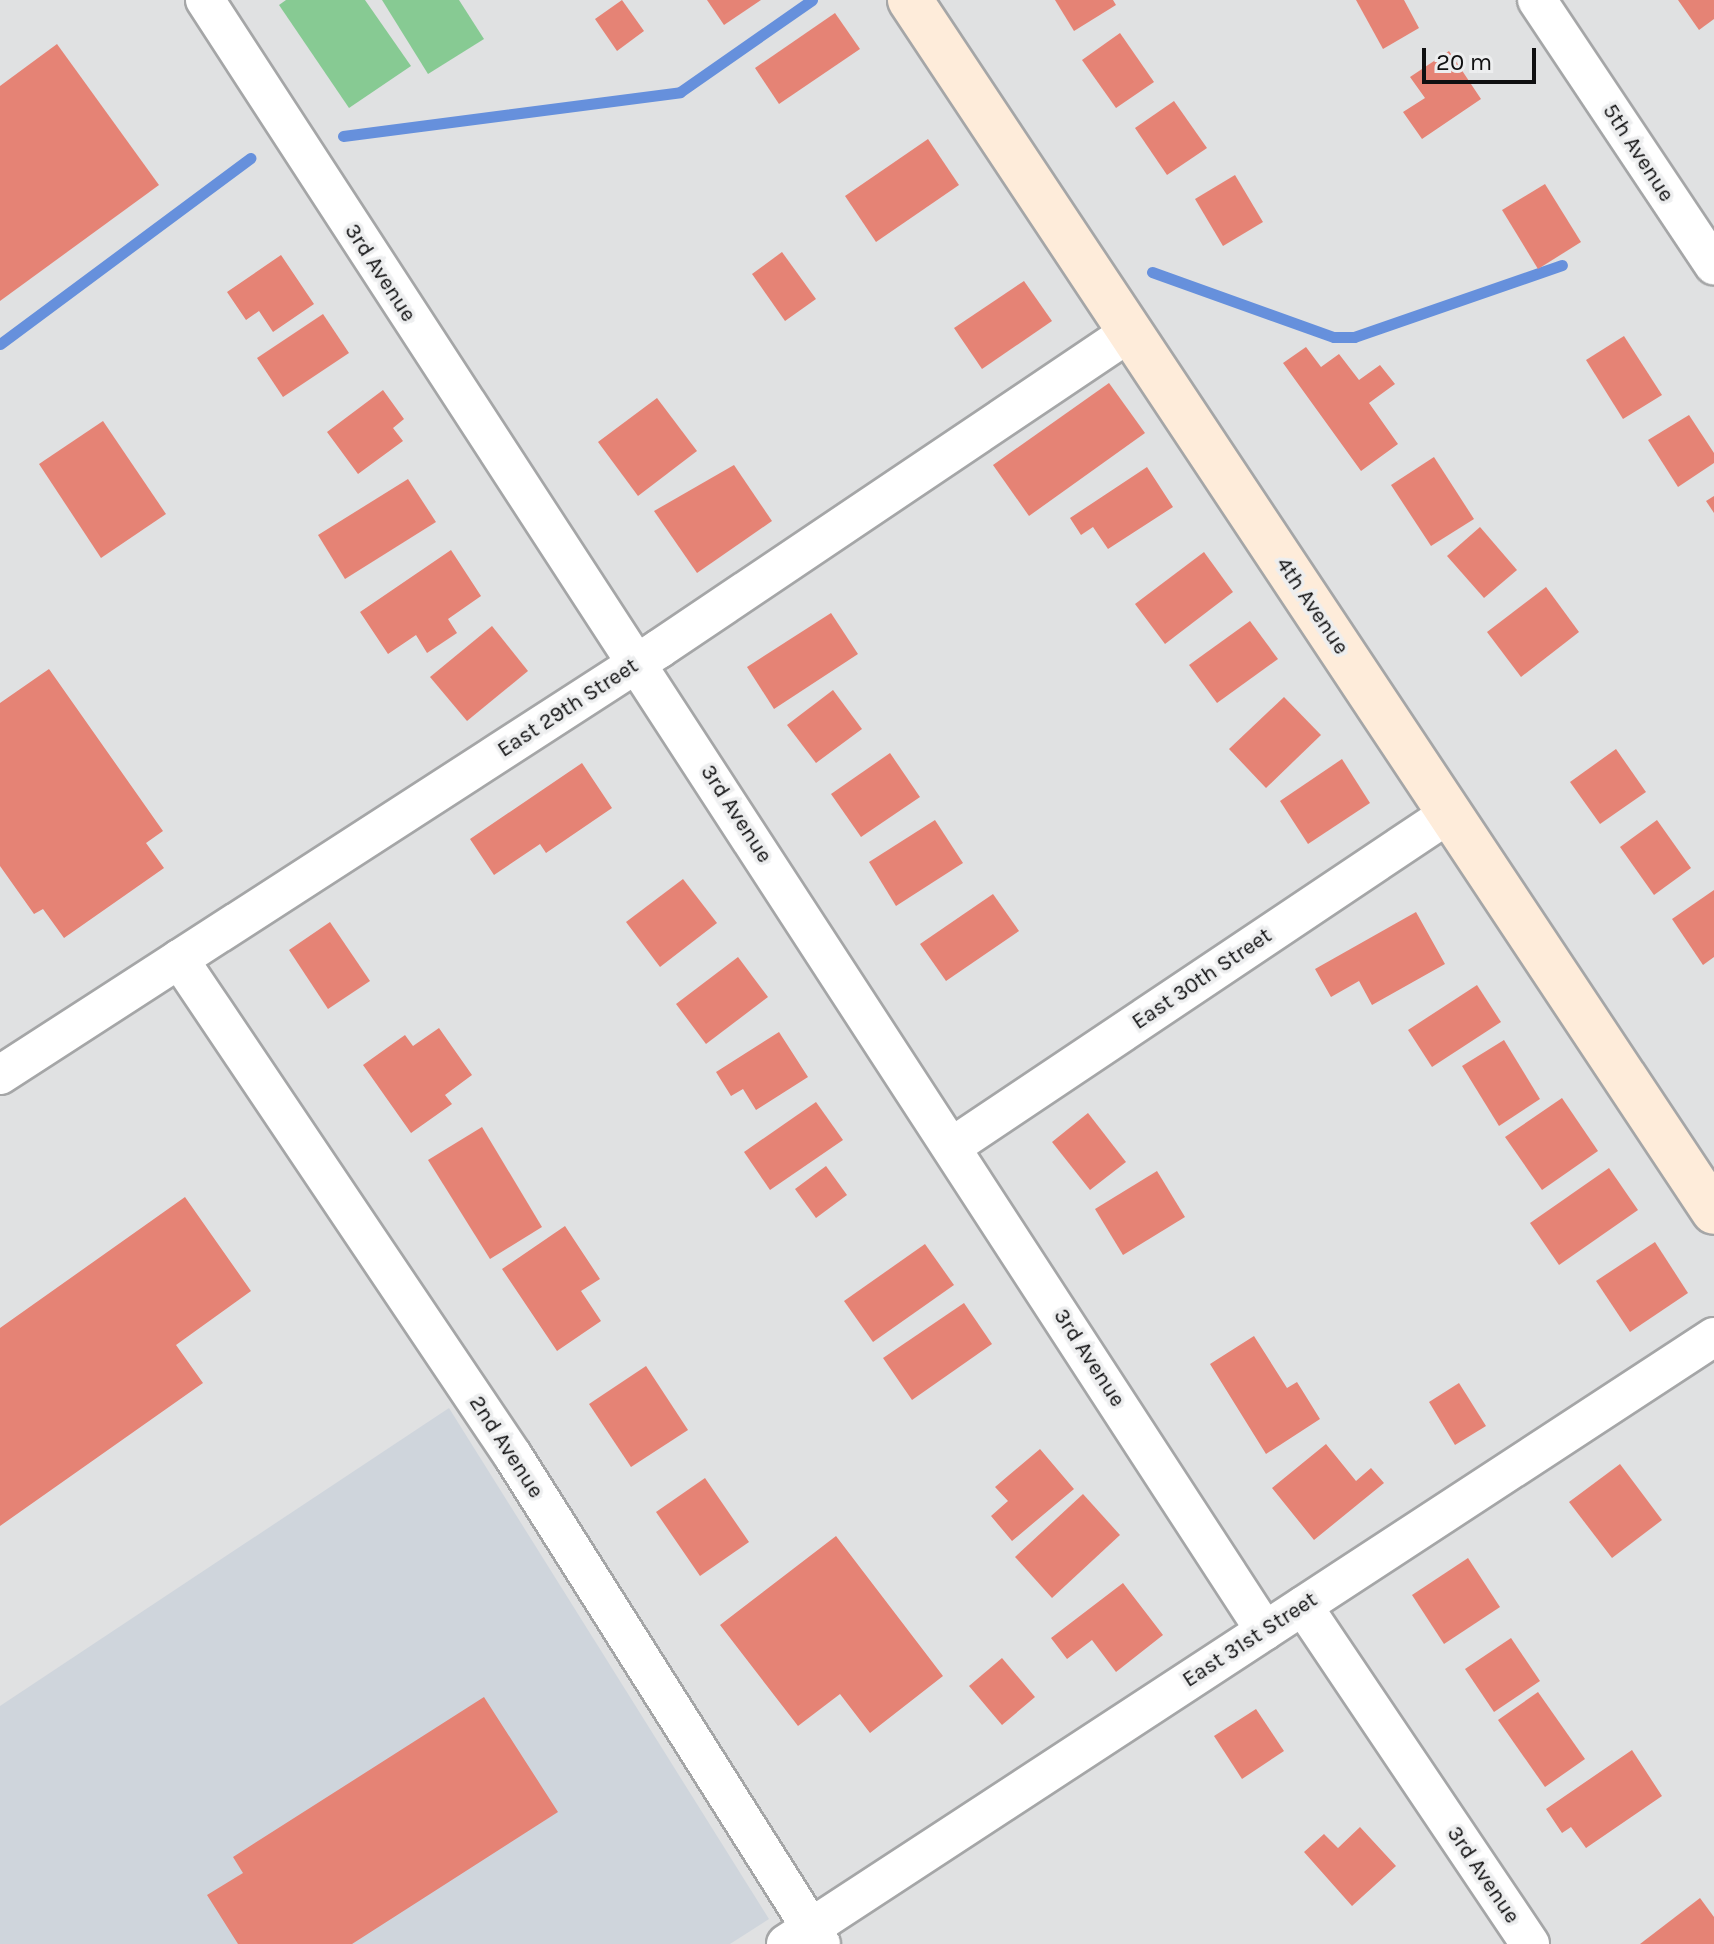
<!DOCTYPE html>
<style>
body{margin:0}
#map{position:relative;width:1714px;height:1944px;overflow:hidden;background:#e0e1e2;font-family:Karla,sans-serif}
div>[style]{position:absolute}
.built>*{inset:0;background:#cfd5dc}
.green>*{inset:0;background:#87ca93}
.stream>*{height:11px;margin:-5.5px;padding:0 5.5px;transform-origin:5.5px;border-radius:5.5px;background:#6690dc}
.building>*{inset:0;background:#e58375}
.roads{filter:drop-shadow(2px 0 #a5a6a7) drop-shadow(-2px 0 #a5a6a7) drop-shadow(0 2px #a5a6a7) drop-shadow(0 -2px #a5a6a7)}
.minor>*{height:38px;margin:-19px;padding:0 19px;transform-origin:19px;border-radius:19px;background:#fff}
.secondary>*{height:44px;margin:-22px;padding:0 22px;transform-origin:22px;border-radius:22px;background:#feecda}
span{translate:-50% -50%;white-space:nowrap;text-align:center;line-height:1.15;-webkit-text-stroke:7px #edeeef;paint-order:stroke}
.street-label{font-size:22px;color:#101011}
.scale{position:absolute;left:1422px;top:48px;width:114px;height:36px;box-sizing:border-box;border:4px solid #101011;border-top:0;padding-left:10px;font-size:24px;line-height:28px;white-space:nowrap;color:#101011;-webkit-text-stroke:6px #edeeef;paint-order:stroke}
</style>
<div id="map">
<div class="built">
<i style="clip-path:polygon(449px 1408px,769px 1919px,730px 1944px,0 1944px,0 1706px)"></i>
</div>
<div class="green">
<i style="clip-path:polygon(286px 0,365px 0,411px 66px,349px 108px,279px 5px)"></i>
<i style="clip-path:polygon(382px 0,459px 0,484px 39px,428px 74px)"></i>
</div>
<div class="stream">
<i style="left:343px;top:136px;width:340px;rotate:-7.4deg"></i>
<i style="left:680px;top:92px;width:161px;rotate:-34.9deg"></i>
<i style="left:1152px;top:272px;width:193px;rotate:19.7deg"></i>
<i style="left:1334px;top:337px;width:20px"></i>
<i style="left:1354px;top:337px;width:220px;rotate:-19.1deg"></i>
<i style="left:0;top:344px;width:312px;rotate:-36.6deg"></i>
</div>
<div class="building">
<i style="clip-path:polygon(622px 0,644px 31px,617px 51px,595px 19px)"></i>
<i style="clip-path:polygon(707px 0,761px 0,724px 25px)"></i>
<i style="clip-path:polygon(1055px 0,1113px 0,1116px 5px,1074px 31px)"></i>
<i style="clip-path:polygon(1356px 0,1404px 0,1419px 28px,1383px 49px)"></i>
<i style="clip-path:polygon(1678px 0,1714px 0,1714px 19px,1699px 30px)"></i>
<i style="clip-path:polygon(835px 13px,860px 49px,779px 104px,755px 68px)"></i>
<i style="clip-path:polygon(1120px 33px,1154px 82px,1116px 108px,1082px 60px)"></i>
<i style="clip-path:polygon(57px 44px,159px 185px,0 301px,0 86px)"></i>
<i style="clip-path:polygon(1449px 51px,1481px 99px,1422px 139px,1403px 112px,1425px 98px,1410px 77px)"></i>
<i style="clip-path:polygon(1174px 101px,1207px 148px,1167px 175px,1135px 128px)"></i>
<i style="clip-path:polygon(928px 139px,959px 185px,876px 242px,845px 196px)"></i>
<i style="clip-path:polygon(1235px 175px,1263px 222px,1223px 246px,1195px 199px)"></i>
<i style="clip-path:polygon(1545px 184px,1581px 242px,1538px 269px,1502px 210px)"></i>
<i style="clip-path:polygon(782px 252px,816px 299px,785px 321px,752px 274px)"></i>
<i style="clip-path:polygon(281px 255px,314px 304px,273px 332px,259px 311px,246px 320px,227px 292px)"></i>
<i style="clip-path:polygon(1024px 281px,1052px 321px,982px 369px,954px 328px)"></i>
<i style="clip-path:polygon(323px 314px,349px 353px,283px 397px,257px 358px)"></i>
<i style="clip-path:polygon(1624px 336px,1662px 395px,1623px 419px,1586px 360px)"></i>
<i style="clip-path:polygon(1306px 347px,1321px 367px,1339px 354px,1359px 380px,1380px 365px,1395px 384px,1369px 403px,1398px 444px,1361px 471px,1283px 363px)"></i>
<i style="clip-path:polygon(1109px 383px,1145px 433px,1029px 516px,993px 465px)"></i>
<i style="clip-path:polygon(383px 390px,404px 419px,393px 428px,403px 441px,358px 474px,327px 432px)"></i>
<i style="clip-path:polygon(657px 398px,697px 451px,638px 496px,598px 442px)"></i>
<i style="clip-path:polygon(1689px 415px,1714px 453px,1714px 463px,1678px 487px,1648px 440px)"></i>
<i style="clip-path:polygon(103px 421px,166px 514px,101px 558px,39px 464px)"></i>
<i style="clip-path:polygon(1434px 457px,1474px 519px,1431px 546px,1391px 485px)"></i>
<i style="clip-path:polygon(734px 465px,772px 521px,697px 573px,654px 511px)"></i>
<i style="clip-path:polygon(1147px 467px,1173px 507px,1108px 549px,1093px 527px,1081px 535px,1070px 518px)"></i>
<i style="clip-path:polygon(408px 479px,436px 522px,345px 579px,318px 535px)"></i>
<i style="clip-path:polygon(1714px 496px,1714px 513px,1706px 501px)"></i>
<i style="clip-path:polygon(1480px 527px,1517px 570px,1484px 598px,1447px 556px)"></i>
<i style="clip-path:polygon(451px 550px,481px 596px,448px 619px,457px 633px,427px 653px,416px 635px,388px 654px,360px 612px)"></i>
<i style="clip-path:polygon(1204px 552px,1233px 592px,1165px 644px,1135px 604px)"></i>
<i style="clip-path:polygon(1546px 587px,1579px 632px,1521px 677px,1487px 632px)"></i>
<i style="clip-path:polygon(831px 613px,858px 654px,774px 709px,747px 667px)"></i>
<i style="clip-path:polygon(1250px 621px,1278px 659px,1217px 703px,1189px 665px)"></i>
<i style="clip-path:polygon(492px 626px,528px 671px,467px 721px,430px 677px)"></i>
<i style="clip-path:polygon(49px 669px,163px 831px,146px 843px,164px 868px,64px 938px,43px 909px,34px 914px,0 866px,0 703px)"></i>
<i style="clip-path:polygon(833px 690px,862px 729px,816px 763px,787px 725px)"></i>
<i style="clip-path:polygon(1284px 697px,1321px 735px,1266px 788px,1229px 749px)"></i>
<i style="clip-path:polygon(1616px 749px,1646px 792px,1600px 824px,1570px 782px)"></i>
<i style="clip-path:polygon(890px 753px,920px 797px,861px 837px,831px 794px)"></i>
<i style="clip-path:polygon(1342px 759px,1370px 803px,1308px 844px,1280px 801px)"></i>
<i style="clip-path:polygon(582px 763px,612px 808px,546px 853px,540px 844px,494px 875px,470px 839px)"></i>
<i style="clip-path:polygon(935px 820px,963px 863px,896px 906px,869px 862px)"></i>
<i style="clip-path:polygon(1657px 820px,1691px 868px,1654px 895px,1620px 847px)"></i>
<i style="clip-path:polygon(683px 879px,717px 923px,660px 967px,626px 922px)"></i>
<i style="clip-path:polygon(1714px 890px,1714px 957px,1703px 965px,1672px 919px)"></i>
<i style="clip-path:polygon(993px 894px,1019px 931px,946px 981px,920px 944px)"></i>
<i style="clip-path:polygon(1416px 912px,1445px 964px,1372px 1005px,1359px 981px,1331px 997px,1315px 969px)"></i>
<i style="clip-path:polygon(330px 922px,370px 981px,328px 1009px,289px 950px)"></i>
<i style="clip-path:polygon(738px 957px,768px 997px,706px 1044px,676px 1004px)"></i>
<i style="clip-path:polygon(1477px 985px,1501px 1022px,1432px 1067px,1408px 1030px)"></i>
<i style="clip-path:polygon(439px 1028px,472px 1075px,445px 1095px,452px 1104px,411px 1133px,363px 1065px,405px 1035px,413px 1046px)"></i>
<i style="clip-path:polygon(779px 1032px,808px 1077px,756px 1110px,743px 1089px,731px 1096px,716px 1072px)"></i>
<i style="clip-path:polygon(1504px 1040px,1540px 1099px,1499px 1126px,1462px 1066px)"></i>
<i style="clip-path:polygon(1562px 1098px,1598px 1151px,1542px 1190px,1505px 1137px)"></i>
<i style="clip-path:polygon(816px 1102px,843px 1140px,770px 1190px,744px 1152px)"></i>
<i style="clip-path:polygon(1088px 1113px,1126px 1162px,1090px 1190px,1052px 1142px)"></i>
<i style="clip-path:polygon(482px 1127px,542px 1227px,490px 1259px,428px 1160px)"></i>
<i style="clip-path:polygon(826px 1166px,847px 1195px,816px 1218px,795px 1189px)"></i>
<i style="clip-path:polygon(1609px 1168px,1638px 1210px,1559px 1265px,1530px 1223px)"></i>
<i style="clip-path:polygon(1157px 1171px,1185px 1217px,1123px 1255px,1095px 1209px)"></i>
<i style="clip-path:polygon(185px 1197px,251px 1291px,176px 1345px,203px 1383px,0 1526px,0 1328px)"></i>
<i style="clip-path:polygon(565px 1226px,600px 1279px,581px 1291px,601px 1321px,557px 1351px,502px 1269px)"></i>
<i style="clip-path:polygon(1655px 1242px,1688px 1293px,1630px 1332px,1596px 1281px)"></i>
<i style="clip-path:polygon(925px 1244px,954px 1285px,873px 1342px,844px 1301px)"></i>
<i style="clip-path:polygon(964px 1303px,992px 1344px,912px 1400px,883px 1358px)"></i>
<i style="clip-path:polygon(1254px 1336px,1287px 1388px,1297px 1382px,1320px 1419px,1266px 1454px,1210px 1364px)"></i>
<i style="clip-path:polygon(646px 1366px,688px 1430px,631px 1467px,589px 1404px)"></i>
<i style="clip-path:polygon(1459px 1383px,1486px 1426px,1455px 1445px,1429px 1402px)"></i>
<i style="clip-path:polygon(1326px 1444px,1356px 1481px,1371px 1468px,1384px 1483px,1314px 1540px,1272px 1488px)"></i>
<i style="clip-path:polygon(1040px 1449px,1074px 1489px,1012px 1541px,991px 1516px,1008px 1501px,995px 1487px)"></i>
<i style="clip-path:polygon(1620px 1464px,1662px 1520px,1612px 1558px,1569px 1502px)"></i>
<i style="clip-path:polygon(705px 1478px,749px 1542px,700px 1576px,656px 1512px)"></i>
<i style="clip-path:polygon(1083px 1494px,1120px 1535px,1052px 1598px,1015px 1557px)"></i>
<i style="clip-path:polygon(836px 1536px,943px 1676px,870px 1733px,840px 1694px,798px 1726px,720px 1625px)"></i>
<i style="clip-path:polygon(1468px 1558px,1500px 1607px,1444px 1644px,1412px 1595px)"></i>
<i style="clip-path:polygon(1123px 1583px,1163px 1635px,1116px 1672px,1092px 1640px,1067px 1659px,1051px 1638px)"></i>
<i style="clip-path:polygon(1511px 1638px,1540px 1681px,1494px 1712px,1465px 1669px)"></i>
<i style="clip-path:polygon(1002px 1658px,1035px 1697px,1002px 1725px,969px 1686px)"></i>
<i style="clip-path:polygon(1538px 1692px,1585px 1759px,1545px 1787px,1498px 1720px)"></i>
<i style="clip-path:polygon(484px 1697px,558px 1812px,352px 1944px,238px 1944px,207px 1895px,243px 1873px,233px 1857px)"></i>
<i style="clip-path:polygon(1256px 1709px,1284px 1751px,1242px 1779px,1214px 1736px)"></i>
<i style="clip-path:polygon(1632px 1750px,1662px 1796px,1586px 1848px,1571px 1827px,1562px 1833px,1546px 1809px)"></i>
<i style="clip-path:polygon(1360px 1827px,1396px 1866px,1352px 1906px,1304px 1852px,1324px 1834px,1338px 1848px)"></i>
<i style="clip-path:polygon(1700px 1898px,1714px 1917px,1714px 1944px,1640px 1944px)"></i>
</div>
<div class="roads">
<div class="minor">
<i style="left:205px;top:0;width:1945px;rotate:56.98deg"></i>
<i style="left:1537px;top:0;width:319px;rotate:56.3deg"></i>
<i style="left:179px;top:959px;width:599px;rotate:56.1deg"></i>
<i style="left:513px;top:1456px;width:577px;rotate:57.74deg"></i>
<i style="left:0;top:1075px;width:785px;rotate:-32.88deg"></i>
<i style="left:659px;top:649px;width:568px;rotate:-33.94deg"></i>
<i style="left:953px;top:1146px;width:598px;rotate:-33.82deg"></i>
<i style="left:1303px;top:1606px;width:407px;rotate:56.1deg"></i>
<i style="left:786px;top:1944px;width:1109px;rotate:-33.19deg"></i>
</div>
<div class="secondary">
<i style="left:910px;top:0;width:1454px;rotate:56.44deg"></i>
</div>
</div>
<div class="street-label">
<span style="left:1638px;top:153px;rotate:57deg">5th Avenue</span>
<span style="left:380px;top:273px;rotate:57deg">3rd Avenue</span>
<span style="left:1312px;top:606px;rotate:56deg">4th Avenue</span>
<span style="left:568px;top:708px;rotate:-33deg">East 29th Street</span>
<span style="left:736px;top:814px;rotate:57deg">3rd Avenue</span>
<span style="left:1202px;top:979px;rotate:-34deg">East 30th Street</span>
<span style="left:1089px;top:1358px;rotate:57deg">3rd Avenue</span>
<span style="left:506px;top:1447px;rotate:57deg">2nd Avenue</span>
<span style="left:1250px;top:1640px;rotate:-33deg">East 31st Street</span>
<span style="left:1483px;top:1875px;rotate:56deg">3rd Avenue</span>
</div>
<div class="scale">20 m</div>
</div>
